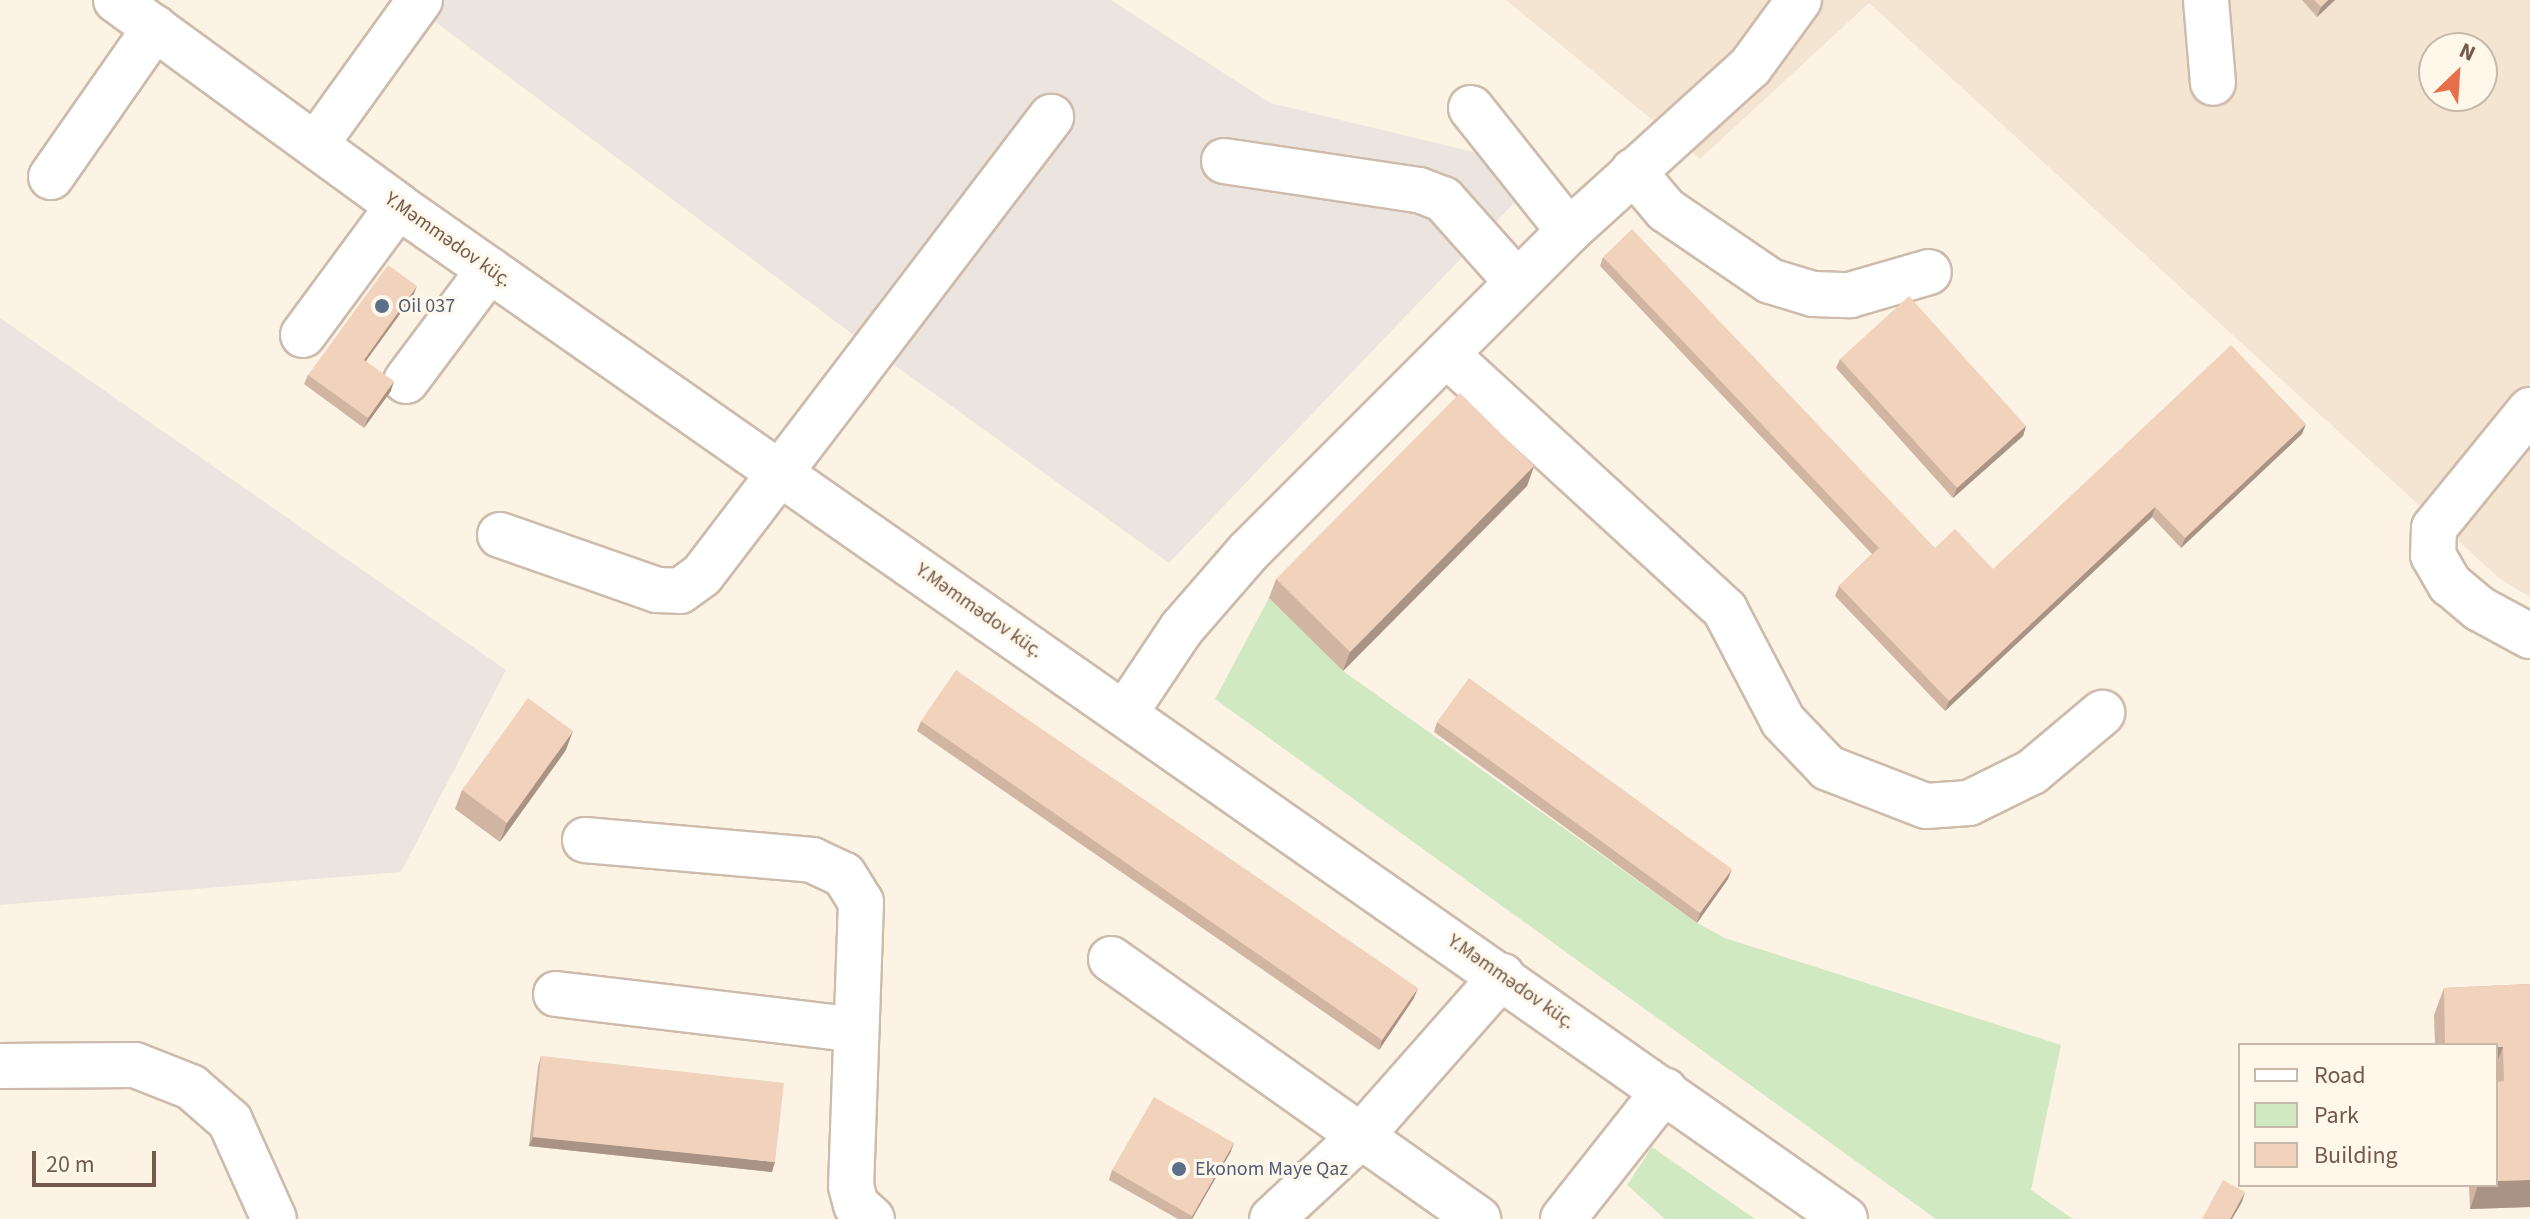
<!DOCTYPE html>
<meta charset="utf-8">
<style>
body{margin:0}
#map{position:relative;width:2530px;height:1219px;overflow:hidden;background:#fcf3e4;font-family:"Source Sans 3",sans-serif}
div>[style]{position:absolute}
.residential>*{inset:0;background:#f4e5d3}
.industrial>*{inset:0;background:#ece5df}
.green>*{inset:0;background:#d1e9c3}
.roads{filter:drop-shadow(2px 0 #cdbbab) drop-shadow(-2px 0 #cdbbab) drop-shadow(0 2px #cdbbab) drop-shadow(0 -2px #cdbbab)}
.minor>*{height:44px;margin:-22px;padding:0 22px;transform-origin:22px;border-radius:22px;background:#fff}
.wall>*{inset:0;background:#cfb5a2}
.shaded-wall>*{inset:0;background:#a99384}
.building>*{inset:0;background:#f1d2bc}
.dots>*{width:22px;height:22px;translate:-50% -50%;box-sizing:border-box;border:4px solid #fff7ea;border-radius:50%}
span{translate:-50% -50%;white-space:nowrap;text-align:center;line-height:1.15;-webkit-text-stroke:6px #fff7ea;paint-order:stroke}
.street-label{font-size:20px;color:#745a4a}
.service-label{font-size:20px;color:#4e5e75}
.left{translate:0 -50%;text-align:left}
.legend{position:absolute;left:2238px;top:1043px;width:260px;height:144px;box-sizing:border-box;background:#fff7ea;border:2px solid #c7b8aa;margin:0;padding:10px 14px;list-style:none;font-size:24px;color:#745a4a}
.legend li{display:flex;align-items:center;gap:16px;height:40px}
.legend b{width:40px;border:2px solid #c7b8aa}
.north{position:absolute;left:2418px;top:32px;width:80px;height:80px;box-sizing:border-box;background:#fff7ea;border:2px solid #c7b8aa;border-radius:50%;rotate:25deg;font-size:22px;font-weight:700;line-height:32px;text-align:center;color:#745a4a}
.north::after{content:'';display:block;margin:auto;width:28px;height:36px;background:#e5704a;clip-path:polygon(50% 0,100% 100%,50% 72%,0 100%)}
.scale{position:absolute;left:32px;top:1151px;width:124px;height:36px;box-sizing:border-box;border:4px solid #745a4a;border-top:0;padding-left:10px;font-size:24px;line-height:28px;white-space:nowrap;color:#745a4a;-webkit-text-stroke:6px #fff7ea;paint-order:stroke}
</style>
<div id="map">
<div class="residential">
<i style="clip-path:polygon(evenodd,1506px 0,2530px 0,2530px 597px,2500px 579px,1869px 3px,1700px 159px,1506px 0,2434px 48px,2482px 48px,2482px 96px,2434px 96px,2434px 48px)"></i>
</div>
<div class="industrial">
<i style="clip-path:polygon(406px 0,1111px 0,1270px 103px,1482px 154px,1517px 200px,1169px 563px,875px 351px)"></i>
<i style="clip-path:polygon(0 318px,506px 670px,401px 872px,0 905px)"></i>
</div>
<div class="green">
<i style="clip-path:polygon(1269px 598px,1343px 671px,1697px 923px,1725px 938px,2061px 1045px,2031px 1190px,2073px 1219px,1936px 1219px,1215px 699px)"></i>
<i style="clip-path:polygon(1652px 1147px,1755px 1219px,1665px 1219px,1627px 1185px)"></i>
</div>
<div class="roads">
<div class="minor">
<i style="left:116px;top:0;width:349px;rotate:36.1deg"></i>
<i style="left:398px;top:206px;width:1766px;rotate:34.99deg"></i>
<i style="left:2206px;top:0;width:83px;rotate:85.2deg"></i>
<i style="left:1471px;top:108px;width:157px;rotate:51.5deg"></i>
<i style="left:316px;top:144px;width:178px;rotate:-54.2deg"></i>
<i style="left:1224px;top:161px;width:197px;rotate:8.5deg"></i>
<i style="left:1419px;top:190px;width:26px;rotate:21deg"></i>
<i style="left:1443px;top:199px;width:111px;rotate:48.3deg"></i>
<i style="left:1633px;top:171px;width:51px;rotate:49.8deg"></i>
<i style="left:1666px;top:210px;width:126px;rotate:34.3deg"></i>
<i style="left:1770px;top:281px;width:45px;rotate:16.8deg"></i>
<i style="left:1813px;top:294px;width:37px;rotate:2deg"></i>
<i style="left:1850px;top:295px;width:82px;rotate:-16.2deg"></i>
<i style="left:51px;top:177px;width:182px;rotate:-55.1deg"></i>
<i style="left:303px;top:335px;width:160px;rotate:-53.6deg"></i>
<i style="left:1446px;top:354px;width:379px;rotate:42.5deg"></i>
<i style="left:1725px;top:610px;width:125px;rotate:62.4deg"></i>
<i style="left:1783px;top:721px;width:65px;rotate:46.2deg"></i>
<i style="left:1828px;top:768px;width:105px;rotate:21.2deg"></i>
<i style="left:1926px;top:806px;width:43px;rotate:-4deg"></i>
<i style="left:1969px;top:803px;width:70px;rotate:-26.2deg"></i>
<i style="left:2032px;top:772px;width:92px;rotate:-40.1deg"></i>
<i style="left:406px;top:381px;width:139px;rotate:-53.2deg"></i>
<i style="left:2530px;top:410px;width:152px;rotate:129.1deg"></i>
<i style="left:2434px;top:528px;width:27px;rotate:92deg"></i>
<i style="left:2433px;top:555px;width:34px;rotate:60deg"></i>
<i style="left:2450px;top:584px;width:39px;rotate:40deg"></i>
<i style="left:2480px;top:609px;width:57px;rotate:28.4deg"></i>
<i style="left:500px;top:535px;width:166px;rotate:19.3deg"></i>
<i style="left:657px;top:590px;width:23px;rotate:2deg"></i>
<i style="left:680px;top:591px;width:27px;rotate:-36deg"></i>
<i style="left:702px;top:575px;width:576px;rotate:-52.69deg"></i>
<i style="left:1125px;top:713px;width:102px;rotate:-56.2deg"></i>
<i style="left:1182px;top:628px;width:101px;rotate:-49deg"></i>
<i style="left:1248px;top:552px;width:454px;rotate:-45deg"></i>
<i style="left:1569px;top:231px;width:244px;rotate:-42.2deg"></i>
<i style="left:1750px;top:67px;width:83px;rotate:-53.8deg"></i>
<i style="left:585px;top:840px;width:228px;rotate:5deg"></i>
<i style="left:812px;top:860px;width:35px;rotate:25deg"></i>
<i style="left:844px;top:875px;width:32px;rotate:58deg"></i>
<i style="left:861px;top:902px;width:284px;rotate:92deg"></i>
<i style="left:851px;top:1186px;width:20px;rotate:75deg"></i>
<i style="left:856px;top:1205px;width:21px;rotate:41deg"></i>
<i style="left:1111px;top:959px;width:450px;rotate:35.3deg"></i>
<i style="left:556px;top:994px;width:302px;rotate:6.8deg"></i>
<i style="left:0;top:1066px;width:135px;rotate:-0.4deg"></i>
<i style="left:135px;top:1065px;width:60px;rotate:21.4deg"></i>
<i style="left:191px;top:1087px;width:52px;rotate:41.1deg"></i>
<i style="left:230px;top:1121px;width:107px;rotate:65.8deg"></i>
<i style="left:1272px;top:1219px;width:120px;rotate:-43deg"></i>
<i style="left:1360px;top:1137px;width:215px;rotate:-48.6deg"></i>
<i style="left:1563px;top:1219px;width:164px;rotate:-51.7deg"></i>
</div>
</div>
<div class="wall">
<i style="clip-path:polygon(2302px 0,2335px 0,2317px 17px)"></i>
<i style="clip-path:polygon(1603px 257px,1935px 548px,1993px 569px,2302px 434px,2181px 548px,2152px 517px,1945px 711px,1835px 596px,1839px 586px,1872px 554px,1600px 266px)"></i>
<i style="clip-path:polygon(413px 296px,366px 361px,391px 391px,364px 428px,304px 384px,308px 375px)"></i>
<i style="clip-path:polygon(1840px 359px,2026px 426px,2023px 436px,1953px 498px,1836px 368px)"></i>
<i style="clip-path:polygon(1534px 466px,1527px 486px,1343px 671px,1269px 598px,1276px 579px)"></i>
<i style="clip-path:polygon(921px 721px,1414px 998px,1379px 1050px,917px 731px)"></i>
<i style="clip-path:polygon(1437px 722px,1728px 879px,1697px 923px,1434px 732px)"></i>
<i style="clip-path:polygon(566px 750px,500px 842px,455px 809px,462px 790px)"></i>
<i style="clip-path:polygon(2530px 984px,2530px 1207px,2470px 1209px,2469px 1185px,2496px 1185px,2496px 1045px,2435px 1045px,2434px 1015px,2444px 988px)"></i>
<i style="clip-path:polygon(541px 1056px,772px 1172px,529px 1146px,538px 1066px)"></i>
<i style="clip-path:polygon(1234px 1143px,1230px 1153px,1192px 1219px,1178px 1219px,1109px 1180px,1112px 1170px)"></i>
</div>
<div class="shaded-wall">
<i style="clip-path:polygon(2328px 0,2335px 0,2317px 17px,2321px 7px)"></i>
<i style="clip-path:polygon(417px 286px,413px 296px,360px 369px,364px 360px)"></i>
<i style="clip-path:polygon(394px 381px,391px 391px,364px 428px,368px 418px)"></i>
<i style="clip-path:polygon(2306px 424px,2302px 434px,2181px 548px,2185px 538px)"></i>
<i style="clip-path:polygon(2026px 426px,2023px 436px,1953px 498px,1957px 488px)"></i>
<i style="clip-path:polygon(1534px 466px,1527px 486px,1343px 671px,1350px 652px)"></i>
<i style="clip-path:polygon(2155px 507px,2152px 517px,1945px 711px,1949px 701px)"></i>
<i style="clip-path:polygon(573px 731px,566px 750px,500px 842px,507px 823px)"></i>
<i style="clip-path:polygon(1732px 869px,1728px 879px,1697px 923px,1700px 913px)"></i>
<i style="clip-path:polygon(1418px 988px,1414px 998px,1379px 1050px,1382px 1040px)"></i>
<i style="clip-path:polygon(2496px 1047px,2503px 1047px,2496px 1065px)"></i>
<i style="clip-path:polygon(533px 1137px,775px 1162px,772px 1172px,529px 1146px)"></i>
<i style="clip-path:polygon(1234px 1143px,1230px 1153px,1192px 1219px,1191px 1219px)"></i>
<i style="clip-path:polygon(2530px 1180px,2530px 1207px,2470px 1209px,2478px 1185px,2496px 1185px,2496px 1181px)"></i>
<i style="clip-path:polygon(2245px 1192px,2242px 1202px,2232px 1219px,2230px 1219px)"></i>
</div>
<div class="building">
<i style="clip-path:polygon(2314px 0,2328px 0,2321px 7px)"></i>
<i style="clip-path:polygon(1632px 229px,1935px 548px,1955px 529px,1993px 569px,2231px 345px,2306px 424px,2185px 538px,2155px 507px,1949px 701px,1839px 586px,1879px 548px,1603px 257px)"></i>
<i style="clip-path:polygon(388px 265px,417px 286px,364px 360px,394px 381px,368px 418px,308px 375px)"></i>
<i style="clip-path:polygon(1909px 296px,2026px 426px,1957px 488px,1840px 359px)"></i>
<i style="clip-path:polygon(1460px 393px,1534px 466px,1350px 652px,1276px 579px)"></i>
<i style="clip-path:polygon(956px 670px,1418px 988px,1382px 1040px,921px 721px)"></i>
<i style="clip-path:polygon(1469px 678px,1732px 869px,1700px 913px,1437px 722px)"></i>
<i style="clip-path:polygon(528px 698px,573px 731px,507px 823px,462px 790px)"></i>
<i style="clip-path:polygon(2530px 984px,2530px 1180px,2496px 1181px,2496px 1082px,2504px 1081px,2503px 1047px,2496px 1047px,2496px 1045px,2445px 1045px,2444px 988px)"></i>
<i style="clip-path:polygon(541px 1056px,784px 1083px,775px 1162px,533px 1137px)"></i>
<i style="clip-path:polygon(1154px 1097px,1234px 1143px,1192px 1216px,1112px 1170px)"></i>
<i style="clip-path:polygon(2223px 1180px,2245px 1192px,2230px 1219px,2202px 1219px)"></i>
</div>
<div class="dots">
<i style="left:382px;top:306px;background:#5c6f8a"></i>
<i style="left:1179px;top:1169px;background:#5c6f8a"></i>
</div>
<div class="street-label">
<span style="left:448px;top:240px;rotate:35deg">Y.Məmmədov küç.</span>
<span style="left:979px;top:611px;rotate:35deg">Y.Məmmədov küç.</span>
<span style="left:1511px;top:982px;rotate:35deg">Y.Məmmədov küç.</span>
</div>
<div class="service-label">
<span class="left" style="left:398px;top:306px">Oil 037</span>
<span class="left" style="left:1195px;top:1169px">Ekonom Maye Qaz</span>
</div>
<ul class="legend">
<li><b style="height:10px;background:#fff"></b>Road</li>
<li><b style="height:22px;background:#d1e9c3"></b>Park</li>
<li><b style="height:22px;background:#f1d2bc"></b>Building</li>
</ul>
<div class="north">N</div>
<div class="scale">20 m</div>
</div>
